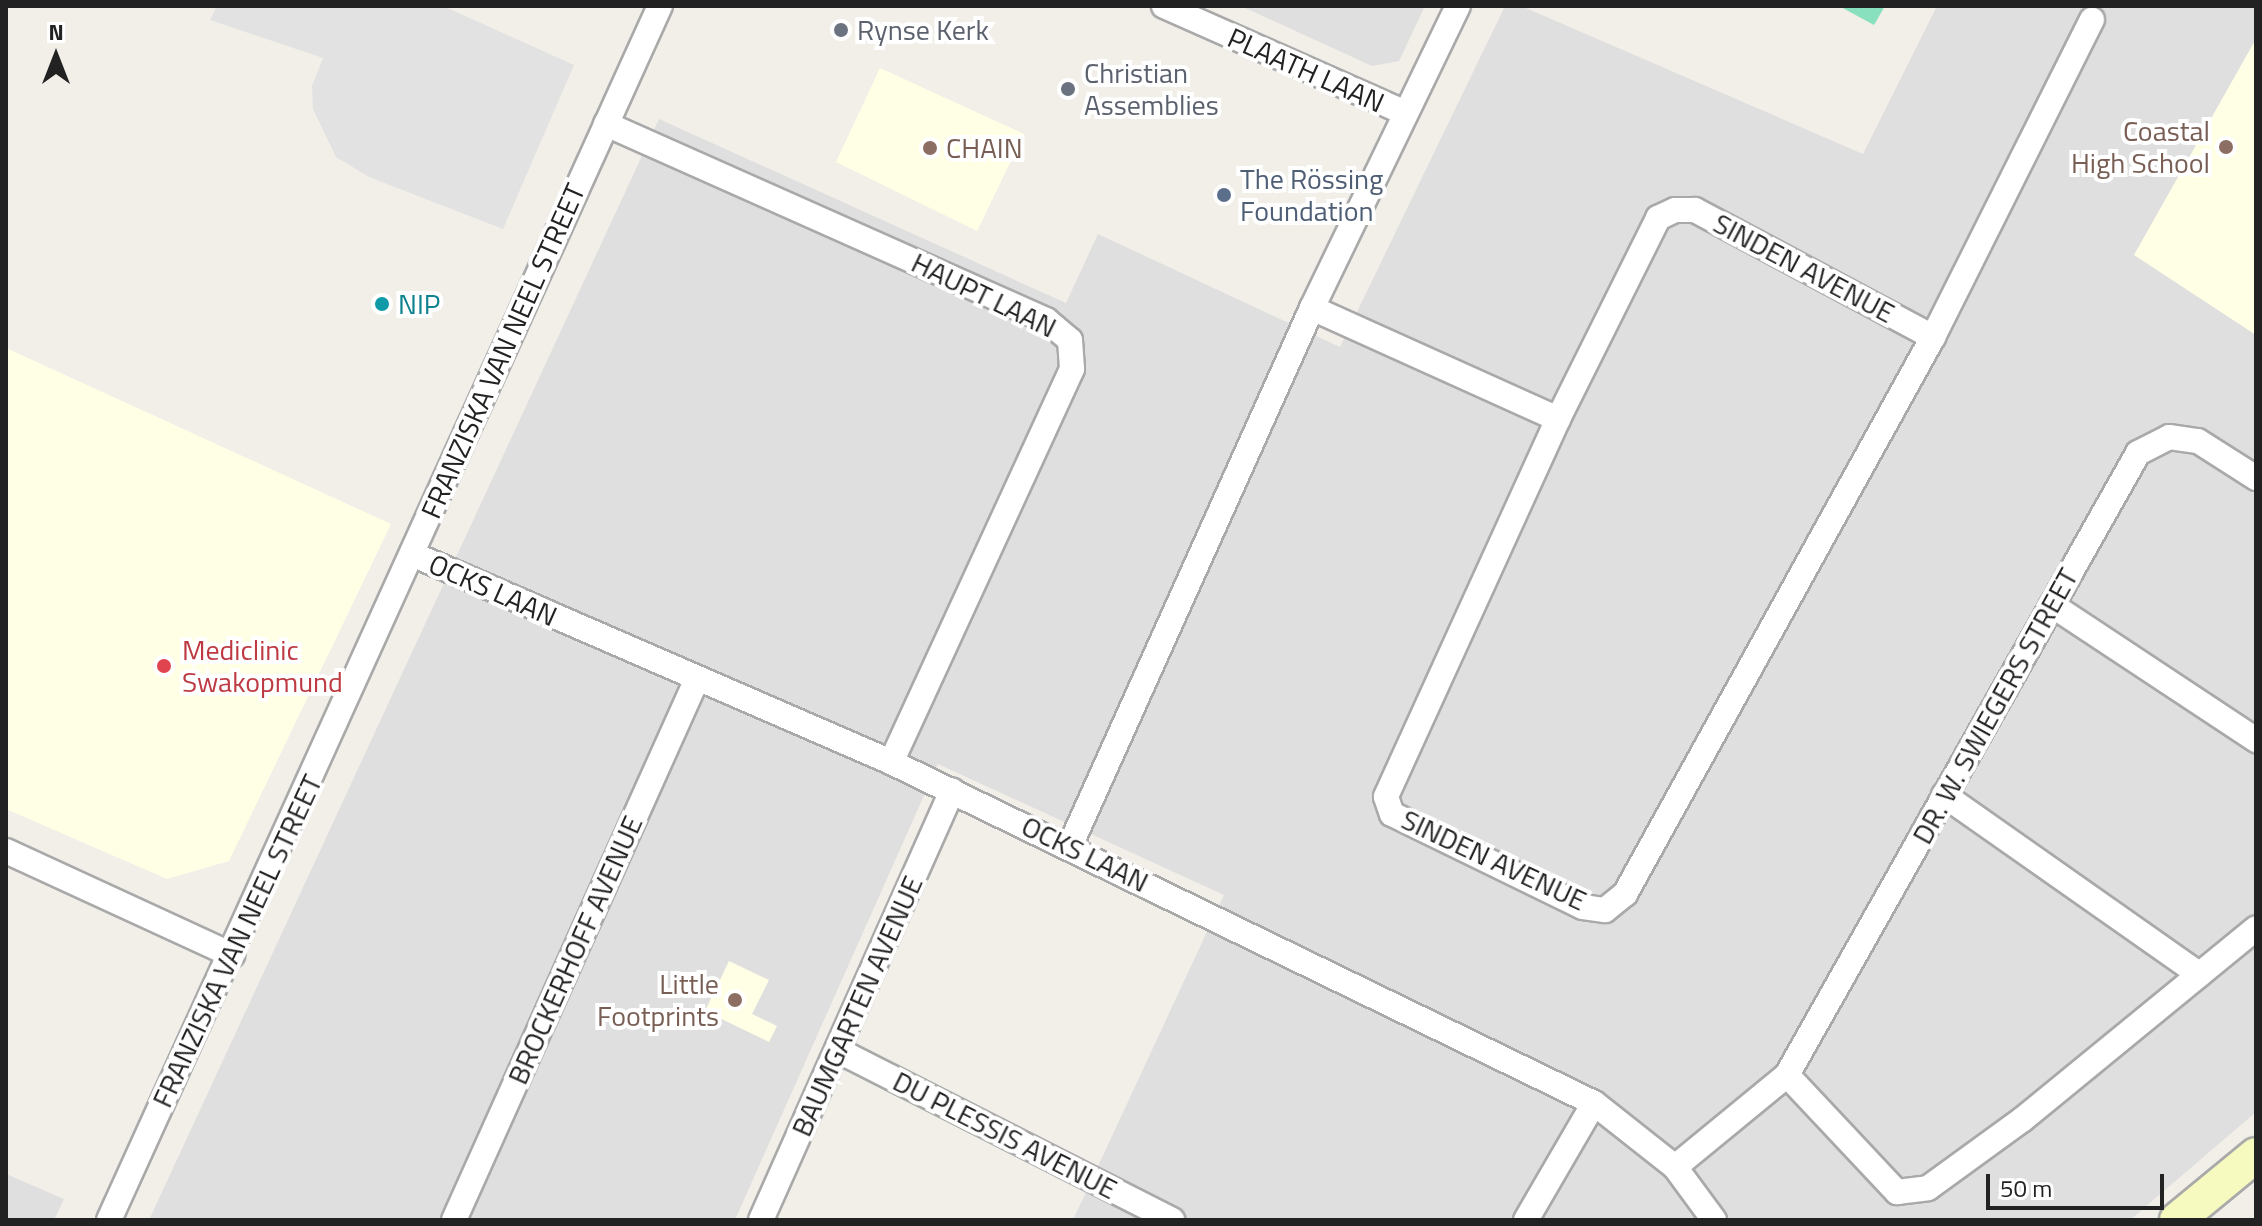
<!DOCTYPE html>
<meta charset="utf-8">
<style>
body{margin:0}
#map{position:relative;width:2262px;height:1226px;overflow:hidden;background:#f2efe9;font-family:"Titillium Web",sans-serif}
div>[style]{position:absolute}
.residential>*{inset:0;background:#e0dfdf}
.education>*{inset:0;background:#ffffe5}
.pitch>*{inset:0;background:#88e0be}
.parking>*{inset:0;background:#e2e2e2}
.roads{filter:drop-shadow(2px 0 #a9a9a9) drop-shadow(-2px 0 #a9a9a9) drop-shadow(0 2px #a9a9a9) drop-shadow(0 -2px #a9a9a9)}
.street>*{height:24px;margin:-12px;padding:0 12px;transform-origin:12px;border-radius:12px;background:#fff}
.secondary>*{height:34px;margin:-17px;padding:0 17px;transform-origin:17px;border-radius:17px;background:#f7fabf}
.dots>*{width:22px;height:22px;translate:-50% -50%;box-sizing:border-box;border:4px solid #fff;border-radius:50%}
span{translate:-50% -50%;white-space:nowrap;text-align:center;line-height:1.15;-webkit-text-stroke:8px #fff;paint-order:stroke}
.worship-label{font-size:28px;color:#5b616d}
.left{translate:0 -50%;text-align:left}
.street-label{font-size:28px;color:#222}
.education-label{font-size:28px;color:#785e54}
.right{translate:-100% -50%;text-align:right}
.service-label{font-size:28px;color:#4e5e75}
.culture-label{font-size:28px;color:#0d838f}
.health-label{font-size:28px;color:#be3a42}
.frame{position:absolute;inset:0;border:8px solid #222;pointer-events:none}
.north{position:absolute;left:16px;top:16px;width:80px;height:80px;-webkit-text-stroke:6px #fff;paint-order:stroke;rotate:0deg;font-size:22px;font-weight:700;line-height:32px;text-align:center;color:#222}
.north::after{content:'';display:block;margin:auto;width:28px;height:36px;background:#222;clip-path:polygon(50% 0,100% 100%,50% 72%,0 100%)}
.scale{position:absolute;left:1986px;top:1174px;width:178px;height:36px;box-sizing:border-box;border:4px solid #222;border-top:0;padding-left:10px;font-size:24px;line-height:28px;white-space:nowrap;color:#222;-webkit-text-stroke:6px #fff;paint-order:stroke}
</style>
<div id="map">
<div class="residential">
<i style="clip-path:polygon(1241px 6px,1425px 6px,1399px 61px,1372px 66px)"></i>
<i style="clip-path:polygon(1505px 6px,1521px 6px,1863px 154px,1937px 6px,2256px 6px,2256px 39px,2135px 254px,2256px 335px,2256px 1112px,2130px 1220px,1073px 1220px,1224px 895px,938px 764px,735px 1220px,149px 1220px,659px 119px,1066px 303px,1098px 234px,1340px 347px)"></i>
<i style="clip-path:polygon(6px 1174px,64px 1199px,54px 1220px,6px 1220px)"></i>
</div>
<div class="education">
<i style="clip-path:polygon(2256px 39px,2256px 335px,2134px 255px)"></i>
<i style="clip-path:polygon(880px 68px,1024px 134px,977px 231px,836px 162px)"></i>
<i style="clip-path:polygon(6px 348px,391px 524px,229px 861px,167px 879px,6px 809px)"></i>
<i style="clip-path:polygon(729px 961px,769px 980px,752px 1014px,777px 1026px,769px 1042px,705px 1011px)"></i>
</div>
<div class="pitch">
<i style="clip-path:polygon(1839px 6px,1885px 6px,1874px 25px)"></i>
</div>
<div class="parking">
<i style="clip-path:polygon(217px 6px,443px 6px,574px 65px,503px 229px,369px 177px,336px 157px,313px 109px,312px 86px,323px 58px,210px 20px)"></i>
</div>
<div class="roads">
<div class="street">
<i style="left:1164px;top:6px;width:264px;rotate:23.9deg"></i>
<i style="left:606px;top:124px;width:482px;rotate:24deg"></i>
<i style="left:1046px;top:320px;width:31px;rotate:40deg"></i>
<i style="left:1070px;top:340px;width:29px;rotate:86deg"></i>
<i style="left:1072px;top:369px;width:433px;rotate:114.7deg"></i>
<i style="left:1312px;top:308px;width:270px;rotate:24.3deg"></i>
<i style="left:1558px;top:419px;width:415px;rotate:114.5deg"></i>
<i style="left:1386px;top:797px;width:18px;rotate:71deg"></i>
<i style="left:1392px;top:814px;width:212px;rotate:26deg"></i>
<i style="left:1583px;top:907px;width:22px;rotate:8deg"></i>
<i style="left:1605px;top:910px;width:26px;rotate:-39deg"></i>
<i style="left:1625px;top:894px;width:636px;rotate:-61.06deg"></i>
<i style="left:1933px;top:337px;width:355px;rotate:-63.4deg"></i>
<i style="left:1558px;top:419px;width:225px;rotate:-63.5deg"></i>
<i style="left:1658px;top:218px;width:19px;rotate:-25deg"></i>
<i style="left:1675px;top:210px;width:20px"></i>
<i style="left:1695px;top:210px;width:270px;rotate:28.1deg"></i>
<i style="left:412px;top:554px;width:522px;rotate:23.47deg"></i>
<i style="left:891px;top:762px;width:781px;rotate:25.88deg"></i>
<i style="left:1594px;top:1103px;width:103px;rotate:38.3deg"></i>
<i style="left:1675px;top:1167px;width:66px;rotate:53.7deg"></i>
<i style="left:2052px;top:605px;width:245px;rotate:33.5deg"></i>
<i style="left:1944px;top:795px;width:312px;rotate:35.1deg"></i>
<i style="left:1070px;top:846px;width:590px;rotate:-65.78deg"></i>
<i style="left:1312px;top:308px;width:335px;rotate:-64.2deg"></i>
<i style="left:6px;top:851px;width:249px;rotate:24.7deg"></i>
<i style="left:837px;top:1050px;width:376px;rotate:26.9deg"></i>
<i style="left:1787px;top:1075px;width:161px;rotate:46.8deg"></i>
<i style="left:1897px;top:1192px;width:31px;rotate:-7deg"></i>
<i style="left:1928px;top:1188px;width:117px;rotate:-36deg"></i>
<i style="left:2023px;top:1119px;width:301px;rotate:-39.3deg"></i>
<i style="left:1675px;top:1167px;width:145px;rotate:-39.4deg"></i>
<i style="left:1787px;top:1075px;width:714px;rotate:-60.56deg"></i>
<i style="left:2138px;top:453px;width:35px;rotate:-27deg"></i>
<i style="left:2169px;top:437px;width:29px;rotate:8deg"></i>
<i style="left:2198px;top:441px;width:69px;rotate:32.5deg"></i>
<i style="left:109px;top:1220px;width:1333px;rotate:-65.59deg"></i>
<i style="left:454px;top:1220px;width:591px;rotate:-65.82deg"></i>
<i style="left:761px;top:1220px;width:470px;rotate:-66deg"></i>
<i style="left:1526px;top:1220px;width:135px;rotate:-59.8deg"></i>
</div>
<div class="secondary">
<i style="left:2177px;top:1220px;width:102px;rotate:-39.4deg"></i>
</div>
</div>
<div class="dots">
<i style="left:841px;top:30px;background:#6b7280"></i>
<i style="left:1068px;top:89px;background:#6b7280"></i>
<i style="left:2226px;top:147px;background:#8d6e63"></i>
<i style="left:930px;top:148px;background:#8d6e63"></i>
<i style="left:1224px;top:195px;background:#5c6f8a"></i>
<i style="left:382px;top:304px;background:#0f9aa8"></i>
<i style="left:164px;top:666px;background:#e0444e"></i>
<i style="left:735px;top:1000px;background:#8d6e63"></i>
</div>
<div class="worship-label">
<span class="left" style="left:857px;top:30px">Rynse Kerk</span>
<span class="left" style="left:1084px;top:89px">Christian<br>Assemblies</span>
</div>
<div class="street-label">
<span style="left:1306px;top:70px;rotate:24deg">PLAATH LAAN</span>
<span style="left:1804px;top:268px;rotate:28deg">SINDEN AVENUE</span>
<span style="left:984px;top:295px;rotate:26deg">HAUPT LAAN</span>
<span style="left:503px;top:351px;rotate:-66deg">FRANZISKA VAN NEEL STREET</span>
<span style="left:493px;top:590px;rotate:24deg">OCKS LAAN</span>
<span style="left:1995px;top:706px;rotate:-61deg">DR. W. SWIEGERS STREET</span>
<span style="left:1085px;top:854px;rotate:26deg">OCKS LAAN</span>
<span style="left:1494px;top:860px;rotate:25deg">SINDEN AVENUE</span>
<span style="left:237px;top:941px;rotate:-65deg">FRANZISKA VAN NEEL STREET</span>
<span style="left:575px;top:950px;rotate:-66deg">BROCKERHOFF AVENUE</span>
<span style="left:857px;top:1006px;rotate:-66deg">BAUMGARTEN AVENUE</span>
<span style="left:1005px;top:1135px;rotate:27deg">DU PLESSIS AVENUE</span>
</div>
<div class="education-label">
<span class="right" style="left:2210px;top:147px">Coastal<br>High School</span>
<span class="left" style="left:946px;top:148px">CHAIN</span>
<span class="right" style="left:719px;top:1000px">Little<br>Footprints</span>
</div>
<div class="service-label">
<span class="left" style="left:1240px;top:195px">The Rössing<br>Foundation</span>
</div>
<div class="culture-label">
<span class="left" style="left:398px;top:304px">NIP</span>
</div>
<div class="health-label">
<span class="left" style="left:182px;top:666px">Mediclinic<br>Swakopmund</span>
</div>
<div class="frame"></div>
<div class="north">N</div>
<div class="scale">50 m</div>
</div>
